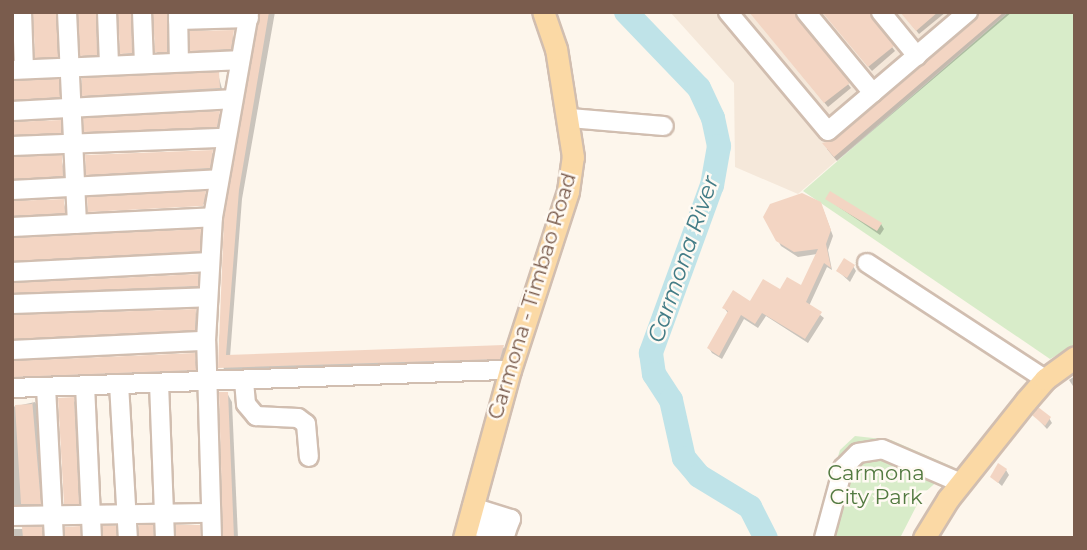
<!DOCTYPE html>
<style>
body{margin:0}
#map{position:relative;width:1087px;height:550px;overflow:hidden;background:#fdf6ec;font-family:Montserrat,sans-serif}
div>[style]{position:absolute}
.residential>*{inset:0;background:#f5e8da}
.green>*{inset:0;background:#d8ecc9}
.shadow>*{inset:0;background:#0003}
.river>*{height:24px;margin:-12px;padding:0 12px;transform-origin:12px;border-radius:12px;background:#bfe3e8}
.building>*{inset:0;background:#f3d5c3}
.roads{filter:drop-shadow(2px 0 #d1beb0) drop-shadow(-2px 0 #d1beb0) drop-shadow(0 2px #d1beb0) drop-shadow(0 -2px #d1beb0)}
.minor>*{height:18px;margin:-9px;padding:0 9px;transform-origin:9px;border-radius:9px;background:#fff}
.major>*{height:21px;margin:-10.5px;padding:0 10.5px;transform-origin:10.5px;border-radius:10.5px;background:#fbd9a5}
span{translate:-50% -50%;white-space:nowrap;text-align:center;line-height:1.15;-webkit-text-stroke:5px #fffaf3;paint-order:stroke}
.street-label{font-size:21px;color:#7a5c4d}
.park-label{font-size:21px;color:#537a41}
.water-label{font-size:23px;color:#437c86;font-style:italic}
.frame{position:absolute;inset:0;border:14px solid #7a5c4d;pointer-events:none}
</style>
<div id="map">
<div class="residential">
<i style="clip-path:polygon(670px 12px,1008px 12px,798px 194px,735px 167px,734px 83px)"></i>
</div>
<div class="green">
<i style="clip-path:polygon(1009px 12px,1075px 12px,1075px 345px,1050px 359px,803px 191px)"></i>
<i style="clip-path:polygon(855px 436px,891px 440px,953px 467px,922px 495px,900px 538px,813px 538px,840px 450px)"></i>
</div>
<div class="shadow">
<i style="clip-path:polygon(12px 12px,19px 12px,12px 69px)"></i>
<i style="clip-path:polygon(34px 12px,67px 12px,61px 64px,41px 65px,37px 57px)"></i>
<i style="clip-path:polygon(77px 12px,107px 12px,101px 63px,87px 63px,82px 55px)"></i>
<i style="clip-path:polygon(117px 12px,139px 12px,136px 61px,126px 61px,122px 53px)"></i>
<i style="clip-path:polygon(151px 12px,176px 12px,171px 59px,161px 60px,157px 52px)"></i>
<i style="clip-path:polygon(260px 12px,275px 12px,242px 199px,230px 357px,503px 347px,508px 355px,504px 367px,225px 376px,219px 341px)"></i>
<i style="clip-path:polygon(750px 12px,848px 84px,851px 88px,828px 107px)"></i>
<i style="clip-path:polygon(823px 12px,892px 47px,895px 51px,872px 71px)"></i>
<i style="clip-path:polygon(901px 12px,946px 12px,919px 34px)"></i>
<i style="clip-path:polygon(980px 12px,1012px 12px,837px 161px,827px 149px,977px 22px)"></i>
<i style="clip-path:polygon(233px 32px,233px 53px,194px 55px,192px 50px)"></i>
<i style="clip-path:polygon(218px 74px,224px 96px,89px 103px,84px 95px)"></i>
<i style="clip-path:polygon(58px 81px,63px 105px,12px 109px,12px 83px)"></i>
<i style="clip-path:polygon(219px 113px,223px 120px,221px 134px,90px 139px,86px 131px)"></i>
<i style="clip-path:polygon(60px 122px,65px 140px,12px 146px,12px 124px)"></i>
<i style="clip-path:polygon(212px 152px,216px 159px,213px 175px,92px 181px,88px 174px)"></i>
<i style="clip-path:polygon(61px 157px,67px 184px,12px 190px,12px 159px)"></i>
<i style="clip-path:polygon(205px 193px,208px 204px,90px 211px,89px 199px)"></i>
<i style="clip-path:polygon(827px 199px,881px 224px,884px 229px,880px 235px)"></i>
<i style="clip-path:polygon(63px 200px,69px 221px,12px 227px,12px 203px)"></i>
<i style="clip-path:polygon(208px 208px,207px 213px,94px 218px,91px 213px)"></i>
<i style="clip-path:polygon(823px 209px,833px 236px,828px 250px,832px 270px,827px 267px,809px 306px,824px 318px,808px 343px,766px 316px,758px 328px,744px 319px,722px 359px,712px 353px,709px 348px,728px 313px,724px 308px,802px 287px,817px 254px,798px 257px,781px 246px,765px 217px)"></i>
<i style="clip-path:polygon(200px 231px,205px 240px,204px 260px,12px 272px,12px 258px)"></i>
<i style="clip-path:polygon(853px 266px,856px 271px,850px 282px,838px 271px)"></i>
<i style="clip-path:polygon(197px 276px,202px 294px,12px 304px,12px 285px)"></i>
<i style="clip-path:polygon(195px 311px,200px 319px,199px 339px,16px 348px,12px 340px,12px 317px)"></i>
<i style="clip-path:polygon(194px 355px,200px 378px,12px 387px,12px 363px)"></i>
<i style="clip-path:polygon(1075px 376px,1075px 389px,1069px 380px)"></i>
<i style="clip-path:polygon(227px 393px,232px 402px,238px 538px,225px 538px)"></i>
<i style="clip-path:polygon(73px 399px,78px 407px,82px 511px,70px 511px,65px 503px)"></i>
<i style="clip-path:polygon(35px 402px,39px 409px,45px 513px,12px 514px,12px 407px)"></i>
<i style="clip-path:polygon(1034px 415px,1049px 418px,1052px 423px,1047px 429px)"></i>
<i style="clip-path:polygon(1006px 470px,1009px 475px,1002px 486px,992px 477px)"></i>
<i style="clip-path:polygon(12px 529px,41px 529px,46px 538px,12px 538px)"></i>
</div>
<div class="river">
<i style="left:626px;top:12px;width:105px;rotate:46.2deg"></i>
<i style="left:699px;top:88px;width:33px;rotate:65deg"></i>
<i style="left:713px;top:118px;width:29px;rotate:78deg"></i>
<i style="left:719px;top:146px;width:40px;rotate:100deg"></i>
<i style="left:712px;top:185px;width:179px;rotate:110deg"></i>
<i style="left:651px;top:353px;width:21px;rotate:82deg"></i>
<i style="left:654px;top:374px;width:31px;rotate:57deg"></i>
<i style="left:671px;top:400px;width:59px;rotate:77.4deg"></i>
<i style="left:684px;top:458px;width:23px;rotate:50deg"></i>
<i style="left:699px;top:476px;width:60px;rotate:31.3deg"></i>
<i style="left:750px;top:507px;width:35px;rotate:63deg"></i>
</div>
<div class="building">
<i style="clip-path:polygon(33px 12px,56px 12px,58px 57px,35px 58px)"></i>
<i style="clip-path:polygon(78px 12px,96px 12px,97px 55px,80px 56px)"></i>
<i style="clip-path:polygon(118px 12px,131px 12px,132px 53px,120px 54px)"></i>
<i style="clip-path:polygon(153px 12px,167px 12px,167px 52px,155px 52px)"></i>
<i style="clip-path:polygon(260px 12px,269px 12px,239px 190px,226px 355px,504px 345px,500px 359px,218px 368px,224px 218px)"></i>
<i style="clip-path:polygon(749px 12px,795px 12px,850px 83px,824px 103px)"></i>
<i style="clip-path:polygon(822px 12px,870px 12px,894px 46px,868px 67px)"></i>
<i style="clip-path:polygon(900px 12px,938px 12px,916px 31px)"></i>
<i style="clip-path:polygon(979px 12px,1004px 12px,834px 157px,822px 143px,835px 140px,975px 21px)"></i>
<i style="clip-path:polygon(234px 30px,231px 49px,190px 51px,190px 31px)"></i>
<i style="clip-path:polygon(219px 72px,220px 88px,82px 96px,82px 78px)"></i>
<i style="clip-path:polygon(59px 79px,60px 97px,12px 100px,12px 81px)"></i>
<i style="clip-path:polygon(220px 111px,217px 127px,84px 132px,83px 118px)"></i>
<i style="clip-path:polygon(61px 120px,61px 133px,12px 135px,12px 122px)"></i>
<i style="clip-path:polygon(213px 150px,210px 168px,86px 175px,85px 155px)"></i>
<i style="clip-path:polygon(62px 155px,63px 176px,12px 179px,12px 157px)"></i>
<i style="clip-path:polygon(206px 191px,203px 206px,88px 212px,87px 197px)"></i>
<i style="clip-path:polygon(830px 191px,882px 223px,877px 231px,825px 199px)"></i>
<i style="clip-path:polygon(802px 193px,821px 202px,831px 230px,826px 244px,831px 268px,824px 263px,806px 302px,822px 312px,805px 339px,762px 313px,755px 324px,741px 315px,719px 356px,707px 348px,728px 311px,722px 308px,733px 290px,750px 301px,763px 279px,780px 289px,787px 277px,801px 285px,818px 249px,794px 252px,776px 241px,763px 217px,770px 204px)"></i>
<i style="clip-path:polygon(64px 199px,65px 213px,12px 216px,12px 201px)"></i>
<i style="clip-path:polygon(201px 229px,200px 251px,12px 261px,13px 238px)"></i>
<i style="clip-path:polygon(844px 258px,855px 265px,847px 278px,836px 271px)"></i>
<i style="clip-path:polygon(198px 274px,198px 286px,12px 293px,12px 283px)"></i>
<i style="clip-path:polygon(196px 309px,195px 330px,12px 339px,12px 315px)"></i>
<i style="clip-path:polygon(195px 353px,196px 370px,13px 377px,12px 361px)"></i>
<i style="clip-path:polygon(219px 392px,228px 392px,234px 538px,223px 538px)"></i>
<i style="clip-path:polygon(74px 397px,79px 504px,64px 504px,58px 398px)"></i>
<i style="clip-path:polygon(32px 399px,41px 504px,21px 504px,15px 405px,32px 404px)"></i>
<i style="clip-path:polygon(1038px 407px,1051px 417px,1045px 426px,1032px 415px)"></i>
<i style="clip-path:polygon(998px 463px,1007px 469px,998px 483px,990px 477px)"></i>
<i style="clip-path:polygon(139px 525px,153px 525px,154px 538px,139px 538px)"></i>
<i style="clip-path:polygon(176px 525px,200px 525px,201px 538px,176px 538px)"></i>
<i style="clip-path:polygon(80px 526px,81px 538px,65px 538px,65px 527px)"></i>
<i style="clip-path:polygon(103px 526px,116px 526px,117px 538px,103px 538px)"></i>
<i style="clip-path:polygon(22px 527px,42px 527px,43px 538px,23px 538px)"></i>
</div>
<div class="roads">
<div class="minor">
<i style="left:22px;top:12px;width:57px;rotate:88deg"></i>
<i style="left:67px;top:12px;width:212px;rotate:87.3deg"></i>
<i style="left:107px;top:12px;width:52px;rotate:87.8deg"></i>
<i style="left:142px;top:12px;width:51px;rotate:87.8deg"></i>
<i style="left:178px;top:12px;width:50px;rotate:88.9deg"></i>
<i style="left:728px;top:12px;width:155px;rotate:50deg"></i>
<i style="left:828px;top:131px;width:184px;rotate:-40.4deg"></i>
<i style="left:806px;top:12px;width:105px;rotate:50.4deg"></i>
<i style="left:881px;top:12px;width:57px;rotate:50.7deg"></i>
<i style="left:178px;top:20px;width:71px;rotate:-1.6deg"></i>
<i style="left:12px;top:70px;width:226px;rotate:-2.5deg"></i>
<i style="left:12px;top:111px;width:219px;rotate:-3.1deg"></i>
<i style="left:570px;top:118px;width:94px;rotate:4.9deg"></i>
<i style="left:12px;top:146px;width:213px;rotate:-2.2deg"></i>
<i style="left:12px;top:190px;width:207px;rotate:-3deg"></i>
<i style="left:12px;top:227px;width:201px;rotate:-2.8deg"></i>
<i style="left:867px;top:263px;width:212px;rotate:33.1deg"></i>
<i style="left:12px;top:272px;width:198px;rotate:-2.9deg"></i>
<i style="left:12px;top:304px;width:196px;rotate:-2deg"></i>
<i style="left:12px;top:350px;width:194px;rotate:-2.7deg"></i>
<i style="left:244px;top:381px;width:23px;rotate:85deg"></i>
<i style="left:246px;top:404px;width:16px;rotate:50deg"></i>
<i style="left:256px;top:416px;width:42px;rotate:2.7deg"></i>
<i style="left:298px;top:418px;width:10px;rotate:37deg"></i>
<i style="left:306px;top:424px;width:33px;rotate:85deg"></i>
<i style="left:159px;top:383px;width:155px;rotate:87.8deg"></i>
<i style="left:119px;top:384px;width:154px;rotate:86.7deg"></i>
<i style="left:85px;top:385px;width:153px;rotate:87.4deg"></i>
<i style="left:46px;top:387px;width:151px;rotate:87deg"></i>
<i style="left:12px;top:388px;width:498px;rotate:-2.1deg"></i>
<i style="left:12px;top:516px;width:199px;rotate:-0.9deg"></i>
<i style="left:467px;top:525px;width:40px;rotate:10deg"></i>
<i style="left:506px;top:532px;width:14px;rotate:-69deg"></i>
<i style="left:511px;top:519px;width:41px;rotate:-162.9deg"></i>
<i style="left:212px;top:538px;width:197px;rotate:-91.7deg"></i>
<i style="left:206px;top:341px;width:124px;rotate:-86.8deg"></i>
<i style="left:213px;top:217px;width:208px;rotate:-80deg"></i>
<i style="left:824px;top:538px;width:73px;rotate:-74.8deg"></i>
<i style="left:843px;top:468px;width:21px;rotate:-45deg"></i>
<i style="left:858px;top:453px;width:24px;rotate:-9deg"></i>
<i style="left:882px;top:449px;width:86px;rotate:23.3deg"></i>
</div>
<div class="major">
<i style="left:464px;top:538px;width:174px;rotate:-74.7deg"></i>
<i style="left:510px;top:370px;width:188px;rotate:-72deg"></i>
<i style="left:568px;top:191px;width:34px;rotate:-82deg"></i>
<i style="left:573px;top:157px;width:109px;rotate:-98.9deg"></i>
<i style="left:556px;top:49px;width:39px;rotate:-109deg"></i>
<i style="left:924px;top:538px;width:46px;rotate:-58.4deg"></i>
<i style="left:948px;top:499px;width:125px;rotate:-51.5deg"></i>
<i style="left:1026px;top:401px;width:29px;rotate:-49deg"></i>
<i style="left:1045px;top:379px;width:37px;rotate:-36deg"></i>
</div>
</div>
<div class="street-label">
<span style="left:532px;top:296px;rotate:-73deg">Carmona - Timbao Road</span>
</div>
<div class="park-label">
<span style="left:876px;top:485px">Carmona<br>City Park</span>
</div>
<div class="water-label">
<span style="left:683px;top:259px;rotate:-71deg">Carmona River</span>
</div>
<div class="frame"></div>
</div>
